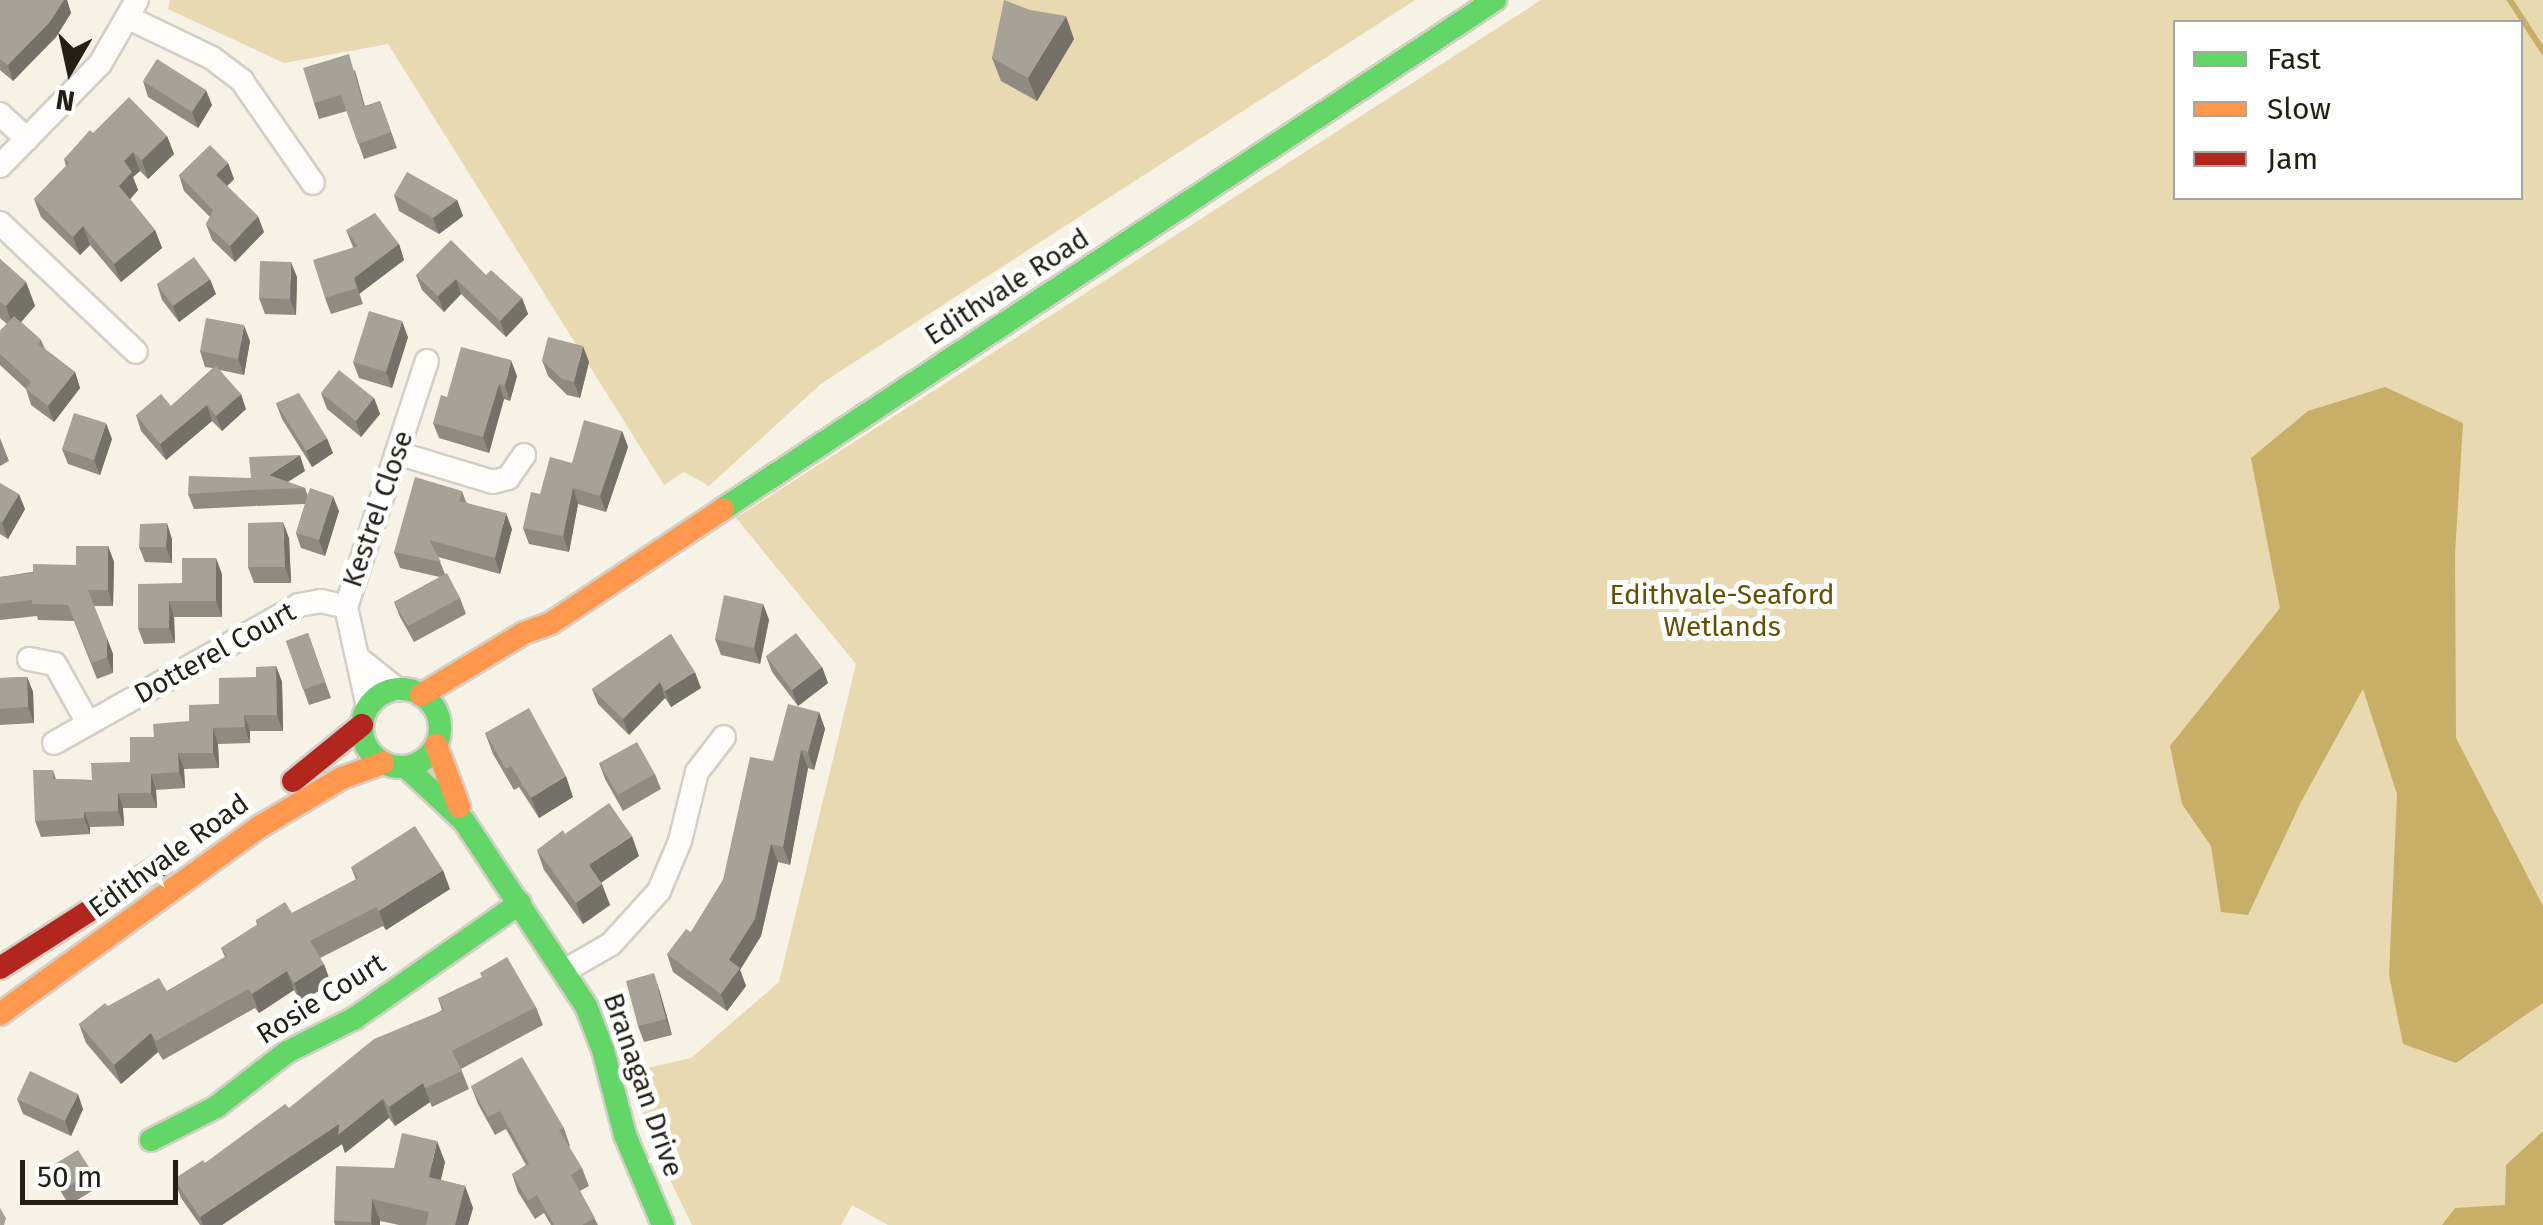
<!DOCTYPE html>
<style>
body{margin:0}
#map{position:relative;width:2543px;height:1225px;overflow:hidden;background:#f7f2e6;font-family:"Fira Sans",sans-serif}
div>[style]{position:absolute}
.green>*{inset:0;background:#e9d9b1}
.water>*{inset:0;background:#c7af67}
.stream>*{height:6px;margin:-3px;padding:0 3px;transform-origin:3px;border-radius:3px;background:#c7af67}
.roads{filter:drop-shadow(2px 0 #d4cfc5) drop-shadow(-2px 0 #d4cfc5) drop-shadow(0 2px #d4cfc5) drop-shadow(0 -2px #d4cfc5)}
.street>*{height:22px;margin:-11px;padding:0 11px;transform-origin:11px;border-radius:11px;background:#fefdfb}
.fast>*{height:22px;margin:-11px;padding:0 11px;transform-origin:11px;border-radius:11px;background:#63d668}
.fast>.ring{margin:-11px;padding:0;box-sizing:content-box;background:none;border:22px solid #63d668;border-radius:50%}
.slow>*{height:22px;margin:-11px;padding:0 11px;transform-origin:11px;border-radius:11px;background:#ff974d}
.jam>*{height:22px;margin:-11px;padding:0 11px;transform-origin:11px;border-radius:11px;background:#b3261e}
.wall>*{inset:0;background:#8f8b83}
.shaded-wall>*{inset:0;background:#74716a}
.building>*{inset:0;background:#a6a298}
span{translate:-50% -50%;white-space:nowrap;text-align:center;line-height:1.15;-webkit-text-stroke:10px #fff;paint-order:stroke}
.street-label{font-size:28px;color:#231f14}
.park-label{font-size:28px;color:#654f01}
.legend{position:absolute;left:2173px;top:20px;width:350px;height:180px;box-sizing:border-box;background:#fff;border:2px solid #a7a5a1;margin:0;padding:12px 18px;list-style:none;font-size:30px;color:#231f14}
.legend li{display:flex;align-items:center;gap:20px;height:50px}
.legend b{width:50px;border:2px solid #a7a5a1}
.north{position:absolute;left:20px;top:20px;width:100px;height:100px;-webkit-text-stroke:8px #fff;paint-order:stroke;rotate:189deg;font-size:28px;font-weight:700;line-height:40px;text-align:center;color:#231f14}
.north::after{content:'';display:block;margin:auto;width:35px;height:45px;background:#231f14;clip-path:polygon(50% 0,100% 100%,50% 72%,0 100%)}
.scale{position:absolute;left:20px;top:1160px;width:158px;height:45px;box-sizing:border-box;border:5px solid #231f14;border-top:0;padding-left:12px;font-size:30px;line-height:35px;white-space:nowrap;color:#231f14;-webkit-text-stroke:8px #fff;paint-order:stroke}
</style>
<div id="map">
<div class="green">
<i style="clip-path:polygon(170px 0,1415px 0,822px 383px,709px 486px,684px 472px,664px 485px,388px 44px,284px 63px,168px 9px)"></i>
<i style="clip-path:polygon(evenodd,1541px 0,2543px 0,2543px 1225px,888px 1225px,852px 1205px,841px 1225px,692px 1225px,646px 1131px,634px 1071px,691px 1058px,779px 982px,856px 664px,736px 518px,1541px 0,2176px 22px,2520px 22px,2520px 198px,2176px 198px,2176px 22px)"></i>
</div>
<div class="water">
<i style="clip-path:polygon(2385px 387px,2463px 423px,2455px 554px,2456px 738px,2543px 906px,2543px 1003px,2456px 1063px,2403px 1044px,2389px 975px,2397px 794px,2363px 689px,2301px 802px,2248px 915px,2221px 912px,2211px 846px,2182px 804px,2170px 746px,2280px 608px,2251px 458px,2308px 411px)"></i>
<i style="clip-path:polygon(2543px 1131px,2543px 1225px,2442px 1225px,2455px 1208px,2505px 1205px,2506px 1165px)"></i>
</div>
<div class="stream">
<i style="left:2510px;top:0;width:61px;rotate:57.1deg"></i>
</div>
<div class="roads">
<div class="street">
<i style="left:129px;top:18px;width:92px;rotate:25.7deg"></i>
<i style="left:212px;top:58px;width:38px;rotate:37deg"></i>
<i style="left:242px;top:81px;width:124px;rotate:55.2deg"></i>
<i style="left:0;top:114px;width:37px;rotate:43deg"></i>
<i style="left:0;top:166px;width:143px;rotate:-45.6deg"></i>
<i style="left:100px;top:64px;width:74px;rotate:-60deg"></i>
<i style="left:0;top:223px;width:187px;rotate:43.5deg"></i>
<i style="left:397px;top:453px;width:100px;rotate:16.8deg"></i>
<i style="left:493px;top:482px;width:16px;rotate:-15deg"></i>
<i style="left:508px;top:478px;width:28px;rotate:-55deg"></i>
<i style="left:358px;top:658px;width:51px;rotate:38.7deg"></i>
<i style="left:29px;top:659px;width:26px;rotate:11deg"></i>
<i style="left:55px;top:664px;width:68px;rotate:60.8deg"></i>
<i style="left:368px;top:707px;width:102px;rotate:-102.4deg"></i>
<i style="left:346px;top:607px;width:259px;rotate:-71.8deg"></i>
<i style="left:54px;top:743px;width:281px;rotate:-29.4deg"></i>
<i style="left:299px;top:605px;width:22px;rotate:-10deg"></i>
<i style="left:321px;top:601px;width:26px;rotate:13deg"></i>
<i style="left:566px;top:970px;width:52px;rotate:-30deg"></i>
<i style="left:611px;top:944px;width:72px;rotate:-47.8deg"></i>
<i style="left:659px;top:891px;width:54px;rotate:-67.2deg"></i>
<i style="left:680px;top:841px;width:71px;rotate:-76.2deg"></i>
<i style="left:697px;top:772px;width:44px;rotate:-52.4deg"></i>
</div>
<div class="fast">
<i style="left:723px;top:509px;width:925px;rotate:-33.4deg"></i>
<i class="ring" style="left:362px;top:689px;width:56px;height:56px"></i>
<i style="left:406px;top:767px;width:79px;rotate:43deg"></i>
<i style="left:464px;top:821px;width:222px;rotate:56.6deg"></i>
<i style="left:586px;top:1006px;width:47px;rotate:68.9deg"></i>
<i style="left:603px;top:1050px;width:88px;rotate:75.5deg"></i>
<i style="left:625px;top:1135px;width:98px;rotate:67.1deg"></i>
<i style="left:151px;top:1140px;width:73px;rotate:-26.9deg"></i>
<i style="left:216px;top:1107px;width:90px;rotate:-37.8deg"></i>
<i style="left:287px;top:1052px;width:76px;rotate:-26.6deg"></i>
<i style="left:355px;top:1018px;width:201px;rotate:-34.9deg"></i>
</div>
<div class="slow">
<i style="left:421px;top:695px;width:120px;rotate:-31deg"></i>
<i style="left:524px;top:633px;width:29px;rotate:-20deg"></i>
<i style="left:551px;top:623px;width:206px;rotate:-33.5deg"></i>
<i style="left:436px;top:745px;width:66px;rotate:69.6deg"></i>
<i style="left:0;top:1014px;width:322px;rotate:-35.8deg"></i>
<i style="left:261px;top:826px;width:94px;rotate:-30.7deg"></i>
<i style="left:342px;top:778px;width:44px;rotate:-20.1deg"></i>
</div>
<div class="jam">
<i style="left:293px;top:781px;width:89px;rotate:-39.1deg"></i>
<i style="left:0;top:968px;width:191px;rotate:-32.6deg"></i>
</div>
</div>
<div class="wall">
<i style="clip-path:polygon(0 0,67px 0,71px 13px,56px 37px,13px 81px,0 70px)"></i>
<i style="clip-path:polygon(1030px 10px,1074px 39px,1037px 101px,1001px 81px,992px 58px)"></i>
<i style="clip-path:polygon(355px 70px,365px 106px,380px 101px,397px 148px,364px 159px,347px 111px,319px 119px,314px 103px)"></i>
<i style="clip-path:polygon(143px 81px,212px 105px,198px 128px,148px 97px)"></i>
<i style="clip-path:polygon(93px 133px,167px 136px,174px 154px,148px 179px,140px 171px,133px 177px,138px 190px,130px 199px,155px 230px,162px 248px,121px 282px,90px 245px,80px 255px,41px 217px,34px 199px,66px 166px,64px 159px)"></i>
<i style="clip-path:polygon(228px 163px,234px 179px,227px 186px,264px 232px,235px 262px,212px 240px,206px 224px,210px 217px,184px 191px,179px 175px)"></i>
<i style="clip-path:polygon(394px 195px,457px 200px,463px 216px,439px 234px,399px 211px)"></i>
<i style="clip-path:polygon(346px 230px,399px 244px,404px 260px,359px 294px,363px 304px,331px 314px,325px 298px,353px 247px)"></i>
<i style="clip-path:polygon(0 259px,26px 282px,35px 306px,21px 322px,41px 340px,45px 349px,75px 372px,80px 388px,54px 422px,31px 405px,26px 389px,0 365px,0 331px,7px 324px,0 318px)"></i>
<i style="clip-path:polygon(416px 275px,486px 275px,522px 298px,528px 314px,506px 337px,461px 294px,444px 312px,422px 290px)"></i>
<i style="clip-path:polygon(297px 277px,296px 315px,265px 314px,259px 298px)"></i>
<i style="clip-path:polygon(157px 284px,216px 294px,179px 322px,162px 300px)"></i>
<i style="clip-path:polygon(408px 337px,392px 388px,359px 378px,353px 362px)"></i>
<i style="clip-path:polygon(250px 341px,244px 375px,220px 370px,246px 409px,222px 431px,212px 421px,166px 460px,141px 431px,136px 415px,171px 406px,213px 368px,205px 367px,200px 351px)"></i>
<i style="clip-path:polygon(542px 360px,589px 362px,580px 398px,567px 395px,548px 376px)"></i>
<i style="clip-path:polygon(517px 376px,510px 401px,504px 399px,489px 453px,439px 438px,433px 423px,447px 397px)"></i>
<i style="clip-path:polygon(321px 393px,374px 398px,380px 414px,361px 437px,327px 409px)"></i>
<i style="clip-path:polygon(276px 403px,333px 453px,312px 467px,282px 419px)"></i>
<i style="clip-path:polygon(622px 431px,628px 447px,606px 512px,578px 504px,569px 552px,529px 544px,523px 528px,540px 494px,572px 463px)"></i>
<i style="clip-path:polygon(0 438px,9px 461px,0 466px)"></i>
<i style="clip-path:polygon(112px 439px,100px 475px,68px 464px,62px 449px)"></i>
<i style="clip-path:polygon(305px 471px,288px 482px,305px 488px,308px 496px,339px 511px,325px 556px,301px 548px,296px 533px,305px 504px,257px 506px,256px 505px,256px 506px,194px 509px,188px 494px,251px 478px)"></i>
<i style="clip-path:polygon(0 483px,25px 509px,8px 539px,0 534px)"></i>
<i style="clip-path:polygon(462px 491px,466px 502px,512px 529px,500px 574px,438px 557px,445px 574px,460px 598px,466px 614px,414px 642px,400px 617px,394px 602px,440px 577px,400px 568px,394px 552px)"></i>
<i style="clip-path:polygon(289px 538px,291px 583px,254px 583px,248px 567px)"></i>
<i style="clip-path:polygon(172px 539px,172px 563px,145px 562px,139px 547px)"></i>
<i style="clip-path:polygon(108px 546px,114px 562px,113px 606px,94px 606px,113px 654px,113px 673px,97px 679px,74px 621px,38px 620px,37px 616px,0 620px,0 577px,76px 565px)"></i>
<i style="clip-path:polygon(222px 574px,222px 617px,174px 617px,175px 643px,144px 644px,138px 628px,182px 583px)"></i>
<i style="clip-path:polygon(763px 604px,769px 620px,760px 664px,721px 655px,715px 639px)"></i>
<i style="clip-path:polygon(308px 633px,331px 698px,309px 705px,286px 641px)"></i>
<i style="clip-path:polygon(671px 634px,701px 688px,671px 707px,665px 698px,629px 735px,598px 704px,592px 689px)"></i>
<i style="clip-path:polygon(766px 656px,822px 667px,828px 683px,798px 706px,772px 672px)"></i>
<i style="clip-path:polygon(276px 666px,282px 682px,283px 731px,250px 731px,250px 743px,218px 744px,219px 768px,184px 769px,185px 788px,156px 790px,157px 808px,123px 808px,124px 826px,90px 827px,90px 834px,41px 837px,35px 821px,53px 770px,56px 779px,92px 780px,130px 762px,154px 737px,189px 721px,219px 704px,256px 677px)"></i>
<i style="clip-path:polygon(27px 677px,33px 692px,34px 723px,0 725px,0 678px)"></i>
<i style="clip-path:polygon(819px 712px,825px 729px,814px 770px,808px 768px,790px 865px,778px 862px,761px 936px,740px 970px,746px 986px,727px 1011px,673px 972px,667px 954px,691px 932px,723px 880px,773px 761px)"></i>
<i style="clip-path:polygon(485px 733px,573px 797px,539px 818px,519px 787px,514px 790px,493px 754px)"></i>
<i style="clip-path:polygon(599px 763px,655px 774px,661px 789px,623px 811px,605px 779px)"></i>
<i style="clip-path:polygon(565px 834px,639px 856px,601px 883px,610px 905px,583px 924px,544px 870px,537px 850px)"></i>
<i style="clip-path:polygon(351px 867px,450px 889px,386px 930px,383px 926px,320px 958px,331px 983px,301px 1002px,294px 990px,259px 1013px,255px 1008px,163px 1060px,158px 1052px,121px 1084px,86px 1043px,79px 1024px,108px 1006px,167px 991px,225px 957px,221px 948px,257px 925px,256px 920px,292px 913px,356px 880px)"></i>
<i style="clip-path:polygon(659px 989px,672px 1035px,644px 1042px,638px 1026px)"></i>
<i style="clip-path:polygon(438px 998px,536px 1007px,543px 1025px,461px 1069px,469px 1089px,432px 1107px,430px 1102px,395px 1126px,389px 1118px,345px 1153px,342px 1144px,222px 1225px,200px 1225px,181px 1198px,174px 1179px,205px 1163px,442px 1010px)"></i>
<i style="clip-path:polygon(471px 1086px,564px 1128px,570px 1146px,569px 1147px,582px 1168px,589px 1186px,580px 1191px,598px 1225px,551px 1225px,544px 1213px,535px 1219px,518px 1192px,512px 1174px,526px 1165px,506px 1129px,495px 1135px,478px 1104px)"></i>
<i style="clip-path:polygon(17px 1099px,83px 1109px,71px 1136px,23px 1114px)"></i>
<i style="clip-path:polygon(445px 1162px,441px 1180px,465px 1186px,473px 1208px,468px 1225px,399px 1225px,380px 1221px,380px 1225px,335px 1225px,334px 1221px,394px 1168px)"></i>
<i style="clip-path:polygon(50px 1167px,92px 1172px,97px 1188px,69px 1205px,55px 1182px)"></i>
</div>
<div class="shaded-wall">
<i style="clip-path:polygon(64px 0,67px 0,71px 13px,56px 37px,13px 81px,8px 65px)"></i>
<i style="clip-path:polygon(1066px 16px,1074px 39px,1037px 101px,1028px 78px)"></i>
<i style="clip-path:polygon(206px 90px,212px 105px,198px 128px,192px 112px)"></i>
<i style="clip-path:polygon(167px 136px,174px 154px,148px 179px,142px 160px)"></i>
<i style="clip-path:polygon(133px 152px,140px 171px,133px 177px,138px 190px,126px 204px,119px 186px,124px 161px)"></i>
<i style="clip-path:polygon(228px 163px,234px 179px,222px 191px,216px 175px)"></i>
<i style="clip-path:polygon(457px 200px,463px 216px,439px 234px,433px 218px)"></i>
<i style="clip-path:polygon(258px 216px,264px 232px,235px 262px,230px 246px)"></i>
<i style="clip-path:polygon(83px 226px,90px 245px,80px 255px,73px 237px)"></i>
<i style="clip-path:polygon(155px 230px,162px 248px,121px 282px,114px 264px)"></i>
<i style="clip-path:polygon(399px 244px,404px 260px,359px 294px,363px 304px,354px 278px)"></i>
<i style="clip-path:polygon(291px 262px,297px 277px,296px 315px,290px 299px)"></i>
<i style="clip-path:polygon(210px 279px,216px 294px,179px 322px,173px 306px)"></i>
<i style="clip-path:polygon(456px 279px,461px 294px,444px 312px,438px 296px)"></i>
<i style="clip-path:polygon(26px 282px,35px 306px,14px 330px,6px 306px)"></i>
<i style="clip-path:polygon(522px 298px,528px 314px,506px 337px,500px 321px)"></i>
<i style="clip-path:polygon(402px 321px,408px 337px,392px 388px,386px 372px)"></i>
<i style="clip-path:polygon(244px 325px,250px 341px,244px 375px,238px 359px)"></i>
<i style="clip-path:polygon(583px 346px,589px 362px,580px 398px,574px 382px)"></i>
<i style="clip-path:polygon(511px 360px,517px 376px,510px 401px,505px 385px)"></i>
<i style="clip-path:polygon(75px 372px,80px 388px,54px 422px,48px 406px)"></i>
<i style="clip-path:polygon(499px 384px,504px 399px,489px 453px,483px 437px)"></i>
<i style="clip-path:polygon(241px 394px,246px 409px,222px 431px,216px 416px)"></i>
<i style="clip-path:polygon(374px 398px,380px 414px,361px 437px,356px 421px)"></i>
<i style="clip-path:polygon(207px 405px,212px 421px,166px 460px,160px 444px)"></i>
<i style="clip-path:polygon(106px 423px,112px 439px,100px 475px,94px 460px)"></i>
<i style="clip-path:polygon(622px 431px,628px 447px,606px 512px,600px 496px)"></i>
<i style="clip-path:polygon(327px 438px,333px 453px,312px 467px,306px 451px)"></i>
<i style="clip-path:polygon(300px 455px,305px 471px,274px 490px,269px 475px)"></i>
<i style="clip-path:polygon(573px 488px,578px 504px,569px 552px,563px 536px)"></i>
<i style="clip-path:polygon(19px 494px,25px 509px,8px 539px,2px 523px)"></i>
<i style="clip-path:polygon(333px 496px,339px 511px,325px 556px,319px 540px)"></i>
<i style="clip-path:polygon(506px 513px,512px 529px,500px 574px,495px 558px)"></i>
<i style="clip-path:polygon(283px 522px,289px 538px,291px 583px,285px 567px)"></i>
<i style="clip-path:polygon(167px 523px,172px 539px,172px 563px,166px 547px)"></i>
<i style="clip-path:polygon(108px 546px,114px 562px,113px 606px,108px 590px)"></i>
<i style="clip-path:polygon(216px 558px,222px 574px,222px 617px,216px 601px)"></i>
<i style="clip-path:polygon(169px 601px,174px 617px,175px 643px,169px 628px)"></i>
<i style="clip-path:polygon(763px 604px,769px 620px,760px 664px,754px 648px)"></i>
<i style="clip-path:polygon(107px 638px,113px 654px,113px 673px,107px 657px)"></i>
<i style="clip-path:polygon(276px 666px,282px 682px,283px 731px,277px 715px)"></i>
<i style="clip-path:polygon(822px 667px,828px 683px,798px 706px,792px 690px)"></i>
<i style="clip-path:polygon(695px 672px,701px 688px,671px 707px,665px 691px)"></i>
<i style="clip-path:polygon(27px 677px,33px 692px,34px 723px,28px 707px)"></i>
<i style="clip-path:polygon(660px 682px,665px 698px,629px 735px,623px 719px)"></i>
<i style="clip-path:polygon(819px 712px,825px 729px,814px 770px,808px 752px)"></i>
<i style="clip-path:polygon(244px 715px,250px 731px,250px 743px,245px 727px)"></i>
<i style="clip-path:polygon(213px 728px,218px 744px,219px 768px,213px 753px)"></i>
<i style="clip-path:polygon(801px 750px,808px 768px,790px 865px,783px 847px)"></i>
<i style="clip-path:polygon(178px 753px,184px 769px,185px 788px,179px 772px)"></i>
<i style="clip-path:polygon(151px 774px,156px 790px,157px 808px,151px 793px)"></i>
<i style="clip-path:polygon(566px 776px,573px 797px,539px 818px,531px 798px)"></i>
<i style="clip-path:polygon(118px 793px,123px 808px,124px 826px,118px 811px)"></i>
<i style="clip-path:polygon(84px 812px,90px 827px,90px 834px,84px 818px)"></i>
<i style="clip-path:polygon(632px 836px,639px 856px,596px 886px,589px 865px)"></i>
<i style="clip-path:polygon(771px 844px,778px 862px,761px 936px,740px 970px,746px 986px,727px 1011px,721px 994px,729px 960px)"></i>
<i style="clip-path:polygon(443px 870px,450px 889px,386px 930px,379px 911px)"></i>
<i style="clip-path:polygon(602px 884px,610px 905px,583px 924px,576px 903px)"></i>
<i style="clip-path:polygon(324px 964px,331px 983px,301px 1002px,294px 983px)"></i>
<i style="clip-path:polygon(287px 971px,294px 990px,259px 1013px,252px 994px)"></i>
<i style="clip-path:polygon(654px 973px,659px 989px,672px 1035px,666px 1019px)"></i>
<i style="clip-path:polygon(151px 1033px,158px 1052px,121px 1084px,114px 1065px)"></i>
<i style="clip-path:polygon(423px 1083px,430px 1102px,395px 1126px,389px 1107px)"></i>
<i style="clip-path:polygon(78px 1094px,83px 1109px,71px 1136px,65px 1121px)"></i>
<i style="clip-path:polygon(383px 1099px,389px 1118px,345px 1153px,342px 1144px,222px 1225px,203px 1225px,200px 1217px,339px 1124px)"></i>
<i style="clip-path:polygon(437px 1141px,445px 1162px,436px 1198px,429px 1177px)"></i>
<i style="clip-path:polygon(465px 1186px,473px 1208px,468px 1225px,455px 1225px)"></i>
<i style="clip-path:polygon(372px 1199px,380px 1221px,380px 1225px,372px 1225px,371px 1222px)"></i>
</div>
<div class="building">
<i style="clip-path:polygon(0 0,64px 0,50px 22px,8px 65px,0 59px)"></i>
<i style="clip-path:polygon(1004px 0,1030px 10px,1066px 16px,1028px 78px,992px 58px)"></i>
<i style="clip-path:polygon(349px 54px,364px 107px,380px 101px,391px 132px,358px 144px,341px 95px,314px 103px,303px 68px)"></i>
<i style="clip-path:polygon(157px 59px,206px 90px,192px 112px,143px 81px)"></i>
<i style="clip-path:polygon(129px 97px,167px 136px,142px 160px,133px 152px,124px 161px,132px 172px,119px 186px,155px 230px,114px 264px,83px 226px,73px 237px,34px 199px,69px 163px,64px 159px,90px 130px,93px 133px)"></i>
<i style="clip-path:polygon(210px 145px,228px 163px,216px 175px,258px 216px,230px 246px,206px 224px,213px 210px,179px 175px)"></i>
<i style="clip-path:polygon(407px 172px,457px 200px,433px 218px,394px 195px)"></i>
<i style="clip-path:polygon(375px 213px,399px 244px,354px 278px,357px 288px,325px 298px,313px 260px,358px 246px,346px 230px)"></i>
<i style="clip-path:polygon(451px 240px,486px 275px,491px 270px,522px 298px,500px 321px,456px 279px,438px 296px,416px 275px)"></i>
<i style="clip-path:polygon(194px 257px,210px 279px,173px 306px,157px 284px)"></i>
<i style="clip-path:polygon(0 259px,26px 282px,6px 306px,0 302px)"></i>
<i style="clip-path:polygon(260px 261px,291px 262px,290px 299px,259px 298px)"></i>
<i style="clip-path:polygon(369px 311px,402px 321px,386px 372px,353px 362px)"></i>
<i style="clip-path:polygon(14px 316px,41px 340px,38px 344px,75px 372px,48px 406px,26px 389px,31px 382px,0 354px,0 331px)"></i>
<i style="clip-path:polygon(206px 318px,244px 325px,238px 359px,200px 351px)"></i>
<i style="clip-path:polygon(548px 337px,583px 346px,574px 382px,562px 379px,542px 360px)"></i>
<i style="clip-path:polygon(461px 347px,511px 360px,505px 385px,499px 384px,483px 437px,433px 423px,441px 395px,447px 397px)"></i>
<i style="clip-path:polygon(216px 366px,241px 394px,216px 416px,207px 405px,160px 444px,136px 415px,161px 394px,171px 406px)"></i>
<i style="clip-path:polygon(339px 370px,374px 398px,356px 421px,321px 393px)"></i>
<i style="clip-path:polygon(299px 393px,327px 438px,306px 451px,276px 403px)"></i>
<i style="clip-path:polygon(74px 413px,106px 423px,94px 460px,62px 449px)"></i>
<i style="clip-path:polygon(584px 420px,622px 431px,600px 496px,573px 488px,563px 536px,523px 528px,531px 492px,540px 494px,550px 457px,572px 463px)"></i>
<i style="clip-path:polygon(300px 455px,269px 475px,305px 488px,251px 490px,251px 481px,251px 490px,188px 494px,189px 476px,251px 478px,249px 457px)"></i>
<i style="clip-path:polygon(415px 477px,462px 491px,459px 501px,506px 513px,495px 558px,429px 540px,441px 562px,394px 552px)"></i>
<i style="clip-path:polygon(0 483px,19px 494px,2px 523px,0 521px)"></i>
<i style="clip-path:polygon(310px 488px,333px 496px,319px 540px,296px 533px)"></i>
<i style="clip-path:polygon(283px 522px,285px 567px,248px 567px,248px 523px)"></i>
<i style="clip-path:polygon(167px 523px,166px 547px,139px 547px,140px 524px)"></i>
<i style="clip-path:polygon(76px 546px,108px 546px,108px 590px,88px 590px,107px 638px,107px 657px,92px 663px,68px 605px,32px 604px,32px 600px,0 604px,0 577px,33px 573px,33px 564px,76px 565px)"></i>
<i style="clip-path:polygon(182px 558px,216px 558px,216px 601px,169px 601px,169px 628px,138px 628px,138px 584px,182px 583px)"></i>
<i style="clip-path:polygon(447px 573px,460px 598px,408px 626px,394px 602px)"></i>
<i style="clip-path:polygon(724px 595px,763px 604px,754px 648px,715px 639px)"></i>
<i style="clip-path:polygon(308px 633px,325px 682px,303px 690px,286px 641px)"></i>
<i style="clip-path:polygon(796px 633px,822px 667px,792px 690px,766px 656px)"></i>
<i style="clip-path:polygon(671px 634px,695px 672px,665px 691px,660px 682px,623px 719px,592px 689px)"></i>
<i style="clip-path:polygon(276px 666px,277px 715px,244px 715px,245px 727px,213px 728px,213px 753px,178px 753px,179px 772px,151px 774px,151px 793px,118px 793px,118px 811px,84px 812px,84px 818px,35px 821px,33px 770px,53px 770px,53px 779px,92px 780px,91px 763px,130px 762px,130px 737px,154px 737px,153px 724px,189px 721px,189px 705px,219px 704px,219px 678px,256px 677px,256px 667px)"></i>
<i style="clip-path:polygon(27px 677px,28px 707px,0 709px,0 678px)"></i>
<i style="clip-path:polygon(788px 704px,819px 712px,808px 752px,801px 750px,783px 847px,771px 844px,755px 919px,729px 960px,740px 968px,721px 994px,667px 954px,686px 929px,691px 932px,723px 880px,750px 757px,773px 761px)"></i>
<i style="clip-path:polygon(529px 708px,566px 776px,531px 798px,511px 766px,506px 769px,485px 733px)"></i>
<i style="clip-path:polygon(637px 742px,655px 774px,618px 795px,599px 763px)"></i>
<i style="clip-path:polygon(609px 803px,632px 836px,589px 865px,602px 884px,576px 903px,537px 850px,563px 830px,565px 834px)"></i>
<i style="clip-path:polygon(415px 826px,443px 870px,379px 911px,376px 907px,310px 941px,324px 964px,294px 983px,287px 971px,252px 994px,248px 989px,156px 1041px,151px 1033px,114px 1065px,79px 1024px,105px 1003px,108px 1006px,159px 978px,167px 991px,227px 956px,221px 948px,258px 924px,256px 920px,285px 902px,292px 913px,358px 878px,351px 867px)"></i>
<i style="clip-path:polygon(507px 957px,536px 1007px,452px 1051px,462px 1071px,425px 1088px,423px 1083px,389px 1107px,383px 1099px,338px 1135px,339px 1124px,200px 1217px,174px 1179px,203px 1160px,205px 1163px,285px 1104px,289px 1108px,374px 1039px,444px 1010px,438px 998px,482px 977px,480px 973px)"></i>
<i style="clip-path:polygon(654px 973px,666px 1019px,638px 1026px,626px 981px)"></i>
<i style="clip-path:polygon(522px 1057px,564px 1128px,559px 1130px,582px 1168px,571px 1175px,595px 1218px,582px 1225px,554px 1225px,537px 1195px,528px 1201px,512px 1174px,529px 1164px,500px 1111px,488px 1117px,471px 1086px)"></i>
<i style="clip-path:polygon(30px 1071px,78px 1094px,65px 1121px,17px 1099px)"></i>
<i style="clip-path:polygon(402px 1133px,437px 1141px,429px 1177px,465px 1186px,455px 1225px,426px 1225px,429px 1212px,372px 1199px,371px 1222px,334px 1221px,336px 1166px,394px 1168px)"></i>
<i style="clip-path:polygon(78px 1150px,92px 1172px,64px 1189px,50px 1167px)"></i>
<i style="clip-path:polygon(0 1208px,6px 1218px,4px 1225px,0 1225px)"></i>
</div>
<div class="street-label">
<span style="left:1007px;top:287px;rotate:-33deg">Edithvale Road</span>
<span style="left:378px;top:509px;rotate:-71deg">Kestrel Close</span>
<span style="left:215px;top:653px;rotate:-29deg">Dotterel Court</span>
<span style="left:169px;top:856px;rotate:-36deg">Edithvale Road</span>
<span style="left:321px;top:999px;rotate:-32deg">Rosie Court</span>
<span style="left:643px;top:1085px;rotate:71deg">Branagan Drive</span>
</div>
<div class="park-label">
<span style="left:1722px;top:611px">Edithvale-Seaford<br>Wetlands</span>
</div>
<ul class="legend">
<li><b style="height:12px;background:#63d668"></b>Fast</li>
<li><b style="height:12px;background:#ff974d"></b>Slow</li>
<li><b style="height:12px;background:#b3261e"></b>Jam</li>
</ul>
<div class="north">N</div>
<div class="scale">50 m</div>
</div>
